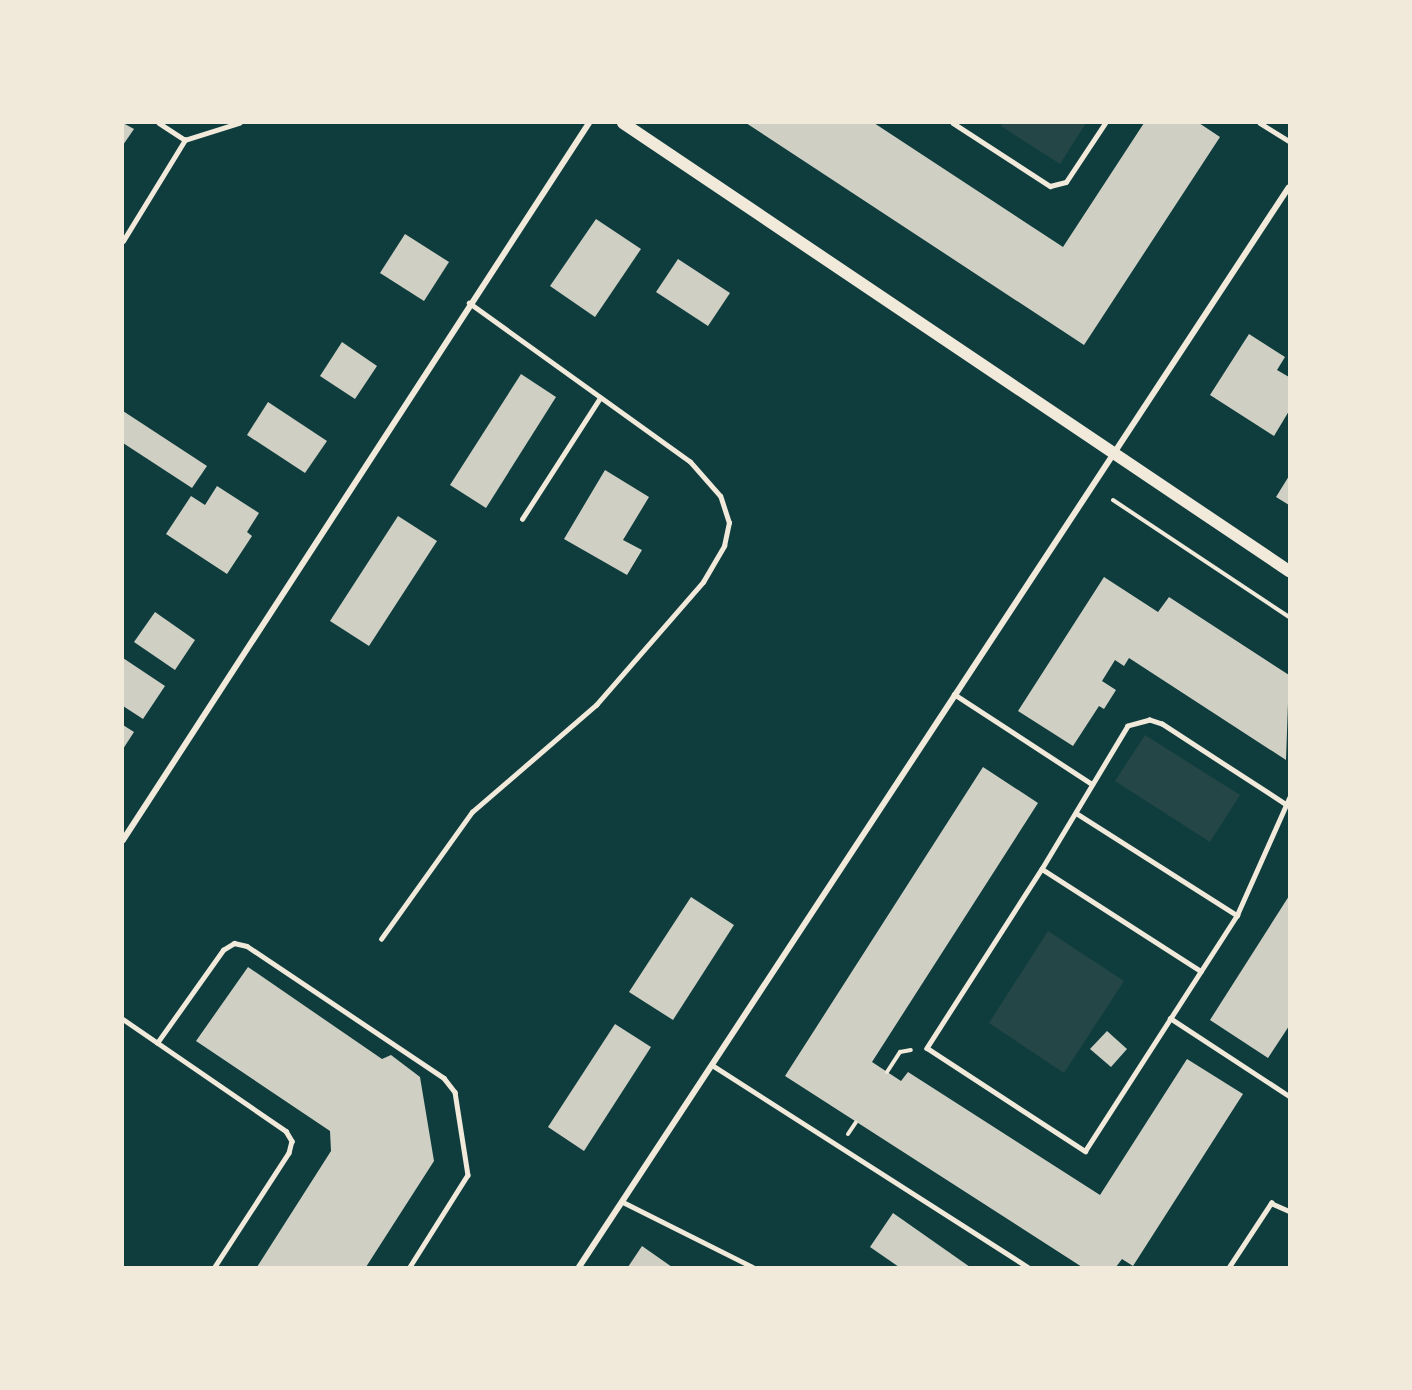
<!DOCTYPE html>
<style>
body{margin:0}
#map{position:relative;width:1412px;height:1390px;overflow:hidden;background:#0f3d3e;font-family:"DM Sans",sans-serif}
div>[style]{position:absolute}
.green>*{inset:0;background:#244646}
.building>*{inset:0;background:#cfcfc3}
.path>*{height:4px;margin:-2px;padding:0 2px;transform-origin:2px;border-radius:2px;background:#f1e9da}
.service>*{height:4.5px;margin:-2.25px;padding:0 2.25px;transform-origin:2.25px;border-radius:2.25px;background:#f1e9da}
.minor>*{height:6px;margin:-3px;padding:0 3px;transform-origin:3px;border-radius:3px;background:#f1e9da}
.secondary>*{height:12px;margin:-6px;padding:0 6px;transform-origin:6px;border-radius:6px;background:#f1e9da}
span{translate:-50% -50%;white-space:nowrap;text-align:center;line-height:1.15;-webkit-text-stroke:6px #f1e9da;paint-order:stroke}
.frame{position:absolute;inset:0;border:124px solid #f1e9da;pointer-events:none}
</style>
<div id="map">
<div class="green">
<i style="clip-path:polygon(1003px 123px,1086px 123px,1060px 164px,1001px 126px)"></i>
<i style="clip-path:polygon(1145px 735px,1240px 795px,1210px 842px,1115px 781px)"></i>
<i style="clip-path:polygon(1048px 931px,1124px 981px,1064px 1073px,989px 1023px)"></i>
</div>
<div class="building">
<i style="clip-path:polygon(123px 123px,134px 129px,123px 145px)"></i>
<i style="clip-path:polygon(746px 123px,874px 123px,1063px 247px,1144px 123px,1199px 123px,1220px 137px,1084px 345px)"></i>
<i style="clip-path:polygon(596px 219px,641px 249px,595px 317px,550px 286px)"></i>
<i style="clip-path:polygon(405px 234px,449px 262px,424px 301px,380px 273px)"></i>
<i style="clip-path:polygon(678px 259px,730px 293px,708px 326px,656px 292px)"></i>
<i style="clip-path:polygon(1249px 334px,1285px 357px,1277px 370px,1289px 377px,1289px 411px,1274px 436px,1210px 395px)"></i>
<i style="clip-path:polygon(342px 342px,377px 366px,355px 399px,320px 376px)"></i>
<i style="clip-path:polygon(521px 374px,556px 397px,486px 508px,450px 485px)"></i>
<i style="clip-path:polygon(268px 402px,327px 441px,305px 473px,247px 435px)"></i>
<i style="clip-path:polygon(123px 411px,207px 466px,192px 488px,123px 443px)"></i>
<i style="clip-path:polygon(605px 470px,649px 497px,623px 540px,642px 550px,627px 575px,564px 539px)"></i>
<i style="clip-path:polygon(1289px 476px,1289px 505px,1276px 497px)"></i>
<i style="clip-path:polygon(217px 486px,259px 513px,247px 532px,252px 536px,227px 574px,166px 534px,191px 496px,205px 505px)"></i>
<i style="clip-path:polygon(398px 516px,437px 541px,369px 646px,330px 621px)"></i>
<i style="clip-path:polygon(1104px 577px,1158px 612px,1169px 597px,1289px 675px,1286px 760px,1129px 658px,1124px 666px,1115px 660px,1102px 681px,1116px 690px,1104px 709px,1099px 706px,1073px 746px,1018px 711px)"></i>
<i style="clip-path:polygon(155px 612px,195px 640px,175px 670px,134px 642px)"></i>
<i style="clip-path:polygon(123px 658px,165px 686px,143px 719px,123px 706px)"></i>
<i style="clip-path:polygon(123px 725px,134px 732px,123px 749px)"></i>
<i style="clip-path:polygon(983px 767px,1038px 803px,872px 1062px,901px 1081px,908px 1072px,1100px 1195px,1187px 1059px,1243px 1094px,1133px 1266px,1122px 1259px,1116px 1267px,1082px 1267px,785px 1076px)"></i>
<i style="clip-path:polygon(1289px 896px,1289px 1026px,1268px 1058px,1210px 1020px)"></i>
<i style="clip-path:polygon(691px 897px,734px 925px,673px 1020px,629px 992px)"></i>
<i style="clip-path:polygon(248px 967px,382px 1059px,391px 1055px,420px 1077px,434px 1161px,366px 1267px,257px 1267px,331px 1151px,330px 1131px,196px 1041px)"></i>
<i style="clip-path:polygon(615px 1024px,651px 1047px,584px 1151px,548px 1127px)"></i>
<i style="clip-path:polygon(1107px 1031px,1127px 1049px,1111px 1067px,1090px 1049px)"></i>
<i style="clip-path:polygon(893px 1213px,970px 1267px,899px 1267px,870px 1247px)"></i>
<i style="clip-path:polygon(642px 1246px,672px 1267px,628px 1267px)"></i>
</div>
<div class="path">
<i style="left:1113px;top:500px;width:211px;rotate:33.6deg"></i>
<i style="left:887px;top:1072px;width:24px;rotate:-57deg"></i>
<i style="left:900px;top:1052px;width:11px;rotate:-10deg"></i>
<i style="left:848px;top:1134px;width:14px;rotate:-56deg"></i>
</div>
<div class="service">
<i style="left:159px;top:123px;width:31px;rotate:33deg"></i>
<i style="left:953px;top:123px;width:116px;rotate:33deg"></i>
<i style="left:1050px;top:186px;width:16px;rotate:-14deg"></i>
<i style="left:1066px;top:182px;width:71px;rotate:-56.5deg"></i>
<i style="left:1260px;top:123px;width:34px;rotate:32deg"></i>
<i style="left:123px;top:241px;width:119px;rotate:-58.5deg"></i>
<i style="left:185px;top:140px;width:57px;rotate:-17.5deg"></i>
<i style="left:522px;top:519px;width:144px;rotate:-57.2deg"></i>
<i style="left:954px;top:694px;width:165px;rotate:33.1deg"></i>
<i style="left:1285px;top:804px;width:147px;rotate:-147deg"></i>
<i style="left:1162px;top:724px;width:13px;rotate:-162deg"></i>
<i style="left:1150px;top:720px;width:23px;rotate:165deg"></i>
<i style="left:1128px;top:726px;width:167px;rotate:121deg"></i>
<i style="left:1042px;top:869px;width:213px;rotate:122.7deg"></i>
<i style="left:927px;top:1048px;width:189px;rotate:33.1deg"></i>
<i style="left:1085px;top:1151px;width:281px;rotate:-57.2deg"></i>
<i style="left:1237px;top:915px;width:128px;rotate:-66deg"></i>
<i style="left:1076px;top:813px;width:191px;rotate:32.4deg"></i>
<i style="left:1042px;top:869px;width:189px;rotate:32.7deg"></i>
<i style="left:381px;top:939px;width:156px;rotate:-54.4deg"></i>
<i style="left:472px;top:812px;width:164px;rotate:-40.8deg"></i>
<i style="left:596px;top:705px;width:163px;rotate:-49deg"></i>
<i style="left:703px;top:582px;width:42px;rotate:-59.7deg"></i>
<i style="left:724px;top:546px;width:24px;rotate:-78deg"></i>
<i style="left:729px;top:523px;width:28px;rotate:-108deg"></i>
<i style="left:720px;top:496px;width:45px;rotate:-131.4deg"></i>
<i style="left:690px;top:462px;width:272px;rotate:-144.3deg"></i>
<i style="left:1170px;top:1018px;width:142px;rotate:33.2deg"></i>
<i style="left:123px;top:1019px;width:198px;rotate:34.5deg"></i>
<i style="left:286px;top:1131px;width:12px;rotate:59deg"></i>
<i style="left:292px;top:1141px;width:12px;rotate:104deg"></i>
<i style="left:289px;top:1153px;width:136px;rotate:123deg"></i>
<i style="left:157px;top:1043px;width:114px;rotate:-54.6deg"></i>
<i style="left:223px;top:950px;width:13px;rotate:-32deg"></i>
<i style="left:234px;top:943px;width:13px;rotate:13deg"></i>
<i style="left:247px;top:946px;width:237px;rotate:33.8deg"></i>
<i style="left:444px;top:1078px;width:18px;rotate:52deg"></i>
<i style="left:455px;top:1092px;width:84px;rotate:81.1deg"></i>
<i style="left:468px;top:1175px;width:109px;rotate:122.2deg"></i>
<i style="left:712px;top:1065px;width:375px;rotate:32.6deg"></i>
<i style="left:623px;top:1202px;width:145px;rotate:26.6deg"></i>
<i style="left:1229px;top:1267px;width:77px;rotate:-56.7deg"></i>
<i style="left:1271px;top:1203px;width:20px;rotate:24deg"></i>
</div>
<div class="minor">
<i style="left:123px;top:840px;width:855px;rotate:-56.98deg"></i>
<i style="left:579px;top:1267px;width:1292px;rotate:-56.68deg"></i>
</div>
<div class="secondary">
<i style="left:623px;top:123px;width:803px;rotate:33.93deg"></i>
</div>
<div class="frame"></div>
</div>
